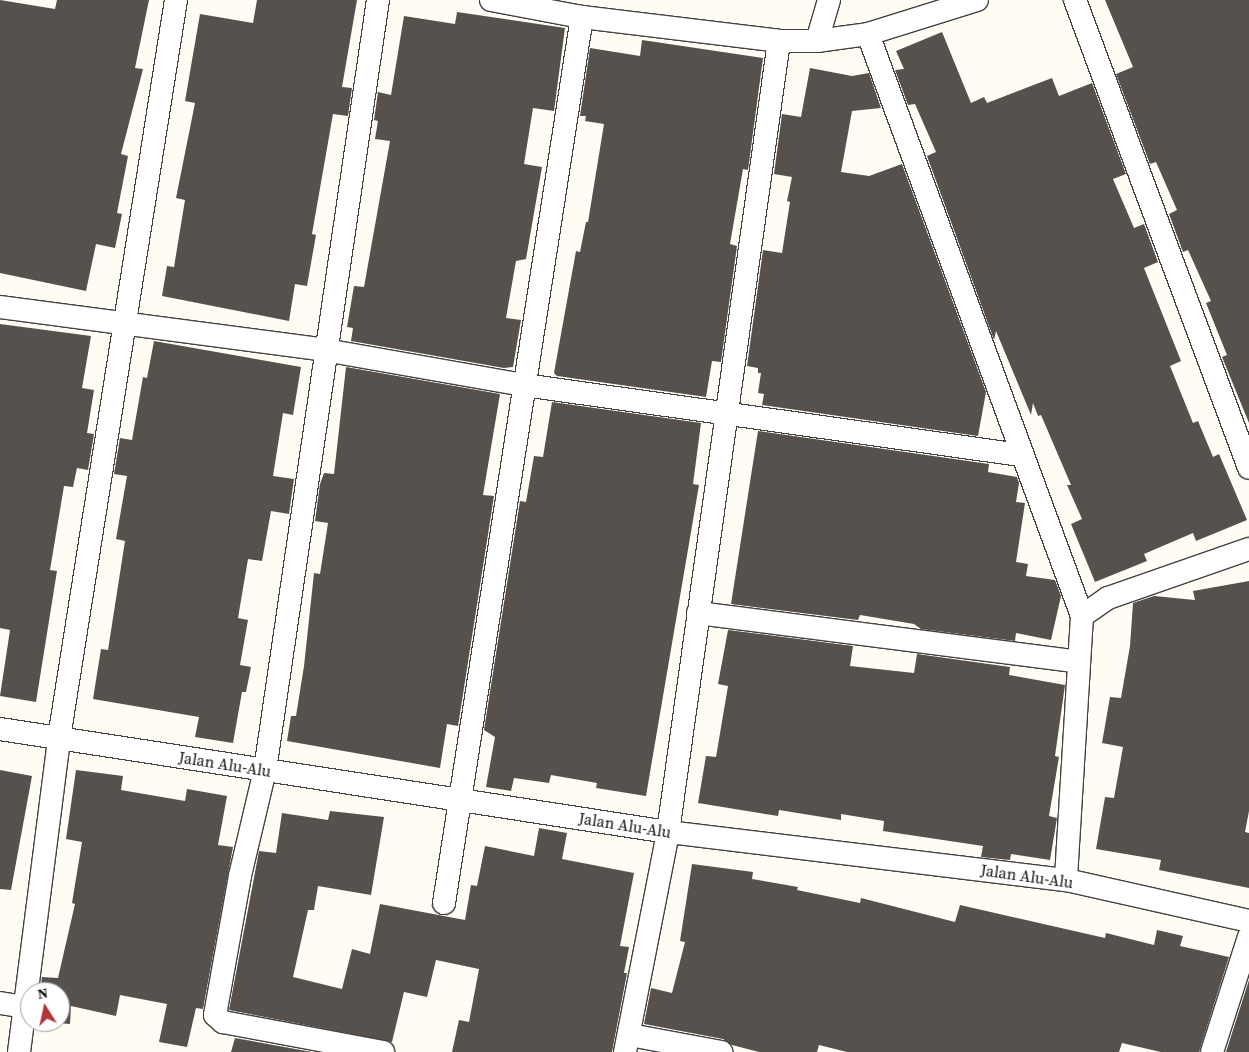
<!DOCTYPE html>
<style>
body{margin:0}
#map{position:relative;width:1249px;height:1052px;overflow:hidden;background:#fefcf3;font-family:"Source Serif 4",serif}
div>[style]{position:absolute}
.building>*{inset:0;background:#57514d}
.roads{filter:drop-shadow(1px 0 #424242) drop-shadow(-1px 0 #424242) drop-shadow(0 1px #424242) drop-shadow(0 -1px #424242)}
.street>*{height:22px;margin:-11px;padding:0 11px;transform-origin:11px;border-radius:11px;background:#fff}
span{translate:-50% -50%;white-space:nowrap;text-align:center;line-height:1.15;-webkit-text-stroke:5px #fff;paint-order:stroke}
.street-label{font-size:16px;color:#0f0f0f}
.north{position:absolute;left:20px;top:982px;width:50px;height:50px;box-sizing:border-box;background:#fff;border:1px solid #9f9f9f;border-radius:50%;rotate:350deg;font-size:14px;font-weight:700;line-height:20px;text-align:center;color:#0f0f0f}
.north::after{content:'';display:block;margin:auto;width:18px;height:22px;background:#b03639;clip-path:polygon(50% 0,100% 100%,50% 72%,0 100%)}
</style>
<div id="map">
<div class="building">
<i style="clip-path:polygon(0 0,55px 9px,57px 0,149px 0,135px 68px,143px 69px,121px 154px,128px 156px,117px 213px,122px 214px,115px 248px,96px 244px,86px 291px,0 273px)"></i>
<i style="clip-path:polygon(257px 0,357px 0,342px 87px,352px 88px,348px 116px,333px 114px,312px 234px,316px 235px,307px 286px,295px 284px,289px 321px,162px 296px,167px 266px,174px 267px,185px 200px,176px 198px,195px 103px,185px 101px,200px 14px,253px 23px)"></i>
<i style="clip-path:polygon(1105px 0,1249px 0,1249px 423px,1222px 357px,1227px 355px,1206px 303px,1211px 301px,1188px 250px,1183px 252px,1169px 214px,1177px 210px,1156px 162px,1150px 164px,1116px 74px,1133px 67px)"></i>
<i style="clip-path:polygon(457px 12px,565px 28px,554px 111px,533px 108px,524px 164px,542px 167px,526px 259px,516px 261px,506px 318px,521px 320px,513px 367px,504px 368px,351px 341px,353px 328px,347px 327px,354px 286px,364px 287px,390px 141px,375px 139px,378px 121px,374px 120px,378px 92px,391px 95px,404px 16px,455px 24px)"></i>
<i style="clip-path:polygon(942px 32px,971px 103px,984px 97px,987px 103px,1052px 78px,1059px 96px,1092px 83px,1126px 174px,1113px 179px,1134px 228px,1144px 224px,1158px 262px,1144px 268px,1181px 361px,1170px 366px,1193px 423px,1198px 421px,1213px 457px,1219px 454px,1247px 520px,1196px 541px,1193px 533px,1144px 554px,1147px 561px,1095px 582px,1071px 524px,1082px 519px,1067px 485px,1071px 485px,1041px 415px,1038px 416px,1033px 403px,1031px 415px,996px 331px,994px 340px,927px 156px,936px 152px,915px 104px,908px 105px,895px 70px,904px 69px,896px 51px)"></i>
<i style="clip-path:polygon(642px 40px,763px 58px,748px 170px,743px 169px,730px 244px,737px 246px,721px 362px,712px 361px,706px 397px,557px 376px,554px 373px,576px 251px,580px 252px,586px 222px,588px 222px,604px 124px,585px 121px,586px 116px,580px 116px,590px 48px,640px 56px)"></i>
<i style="clip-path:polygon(810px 68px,852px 76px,869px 73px,881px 108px,852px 111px,841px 172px,869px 176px,902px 164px,986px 392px,978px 436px,762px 405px,764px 394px,758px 393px,761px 373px,758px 373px,758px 368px,747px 366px,763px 250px,782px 253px,790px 202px,787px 201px,792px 177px,774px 174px,782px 114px,801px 117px)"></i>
<i style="clip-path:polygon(0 324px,91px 336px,82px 388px,94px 390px,87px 433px,94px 434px,88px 470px,77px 468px,73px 487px,64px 486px,50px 570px,57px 571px,36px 702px,0 696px,10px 630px,0 628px)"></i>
<i style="clip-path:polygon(154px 341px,301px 367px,293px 415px,283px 413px,273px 476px,294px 479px,289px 514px,271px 511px,262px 561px,248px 559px,238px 618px,248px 620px,240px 665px,251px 667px,246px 692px,242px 692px,233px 743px,195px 737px,199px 717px,93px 699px,101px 649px,108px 650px,125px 541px,116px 539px,127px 476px,114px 474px,120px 438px,132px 440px,143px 377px,147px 378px)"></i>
<i style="clip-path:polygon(346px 367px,500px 394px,483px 495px,494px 496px,458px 726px,447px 724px,440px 768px,287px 741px,291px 716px,296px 716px,304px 666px,314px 573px,320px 574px,328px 523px,315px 521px,320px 484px,324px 473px,334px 474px)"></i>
<i style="clip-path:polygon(552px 402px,701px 423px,693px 484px,699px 485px,646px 796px,596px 788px,597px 783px,551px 775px,549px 783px,514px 778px,511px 791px,486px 787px,495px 737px,484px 730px,520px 501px,526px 502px,534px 456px,543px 457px)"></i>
<i style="clip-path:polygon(758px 431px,989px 464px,988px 472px,1017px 477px,1019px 483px,1016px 502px,1025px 503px,1016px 562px,1028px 564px,1026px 576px,1055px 580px,1061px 596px,1051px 640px,1016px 633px,1015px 641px,921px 629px,914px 624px,860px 615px,858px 620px,731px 604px)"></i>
<i style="clip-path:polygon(1249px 581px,1249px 811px,1245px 832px,1249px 833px,1249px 888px,1159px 870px,1161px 860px,1096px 849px,1105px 797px,1114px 798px,1123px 747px,1102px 743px,1110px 697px,1121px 698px,1130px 646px,1133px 603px,1154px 596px,1195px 600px,1193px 591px)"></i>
<i style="clip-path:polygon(728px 630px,853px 646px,850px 666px,914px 673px,917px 654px,1010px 667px,1009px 675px,1065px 685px,1055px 756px,1059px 757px,1049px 816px,1057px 818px,1050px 860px,1011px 854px,1010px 860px,981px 857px,983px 846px,883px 831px,884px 821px,841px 814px,841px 820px,779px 810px,778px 816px,698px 803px,706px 756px,716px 757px,728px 686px,718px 684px)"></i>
<i style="clip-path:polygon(0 770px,32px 776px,11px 890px,0 889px)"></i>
<i style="clip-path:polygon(76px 770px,123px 776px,121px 790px,185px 801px,187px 789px,227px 796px,218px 845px,233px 847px,203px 1009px,196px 1008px,187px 1047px,159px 1042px,167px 1004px,120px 995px,116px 1016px,71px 1006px,70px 1024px,45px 1022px,60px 1022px,60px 992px,40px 992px,42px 977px,58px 978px,75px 904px,72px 903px,82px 842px,66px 839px)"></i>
<i style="clip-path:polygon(330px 811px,384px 817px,371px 895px,318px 886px,314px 910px,308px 910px,293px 977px,342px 989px,352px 949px,370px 954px,380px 904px,465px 920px,471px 885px,477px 886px,485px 846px,534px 856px,539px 828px,567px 833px,562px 859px,634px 873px,620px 946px,629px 947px,624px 973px,627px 973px,612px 1052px,452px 1052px,459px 1020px,469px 1022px,479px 969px,436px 960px,427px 997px,404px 992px,392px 1042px,229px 1010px,259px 851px,276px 853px,282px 813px,328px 820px)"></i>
<i style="clip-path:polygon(692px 864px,753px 872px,752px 879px,798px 887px,797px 890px,860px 903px,861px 898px,955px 922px,960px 905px,1105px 938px,1106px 933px,1154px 945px,1157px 930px,1183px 936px,1180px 946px,1229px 957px,1199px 1052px,1161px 1052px,1122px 1043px,1119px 1052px,847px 1052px,819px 1045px,817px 1052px,759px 1052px,732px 1045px,723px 1039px,644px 1024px,651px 988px,672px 993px,685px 942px,680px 941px)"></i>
<i style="clip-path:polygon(1249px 980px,1249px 1052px,1226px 1052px)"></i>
<i style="clip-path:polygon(235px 1038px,312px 1052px,231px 1052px)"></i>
</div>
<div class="roads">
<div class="street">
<i style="left:378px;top:0;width:778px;rotate:98.35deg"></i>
<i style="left:265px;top:770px;width:109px;rotate:103.3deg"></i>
<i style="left:240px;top:876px;width:141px;rotate:100.2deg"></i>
<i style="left:215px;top:1015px;width:11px;rotate:41deg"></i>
<i style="left:223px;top:1022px;width:163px;rotate:10.6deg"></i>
<i style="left:491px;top:0;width:93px;rotate:10.6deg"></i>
<i style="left:582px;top:17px;width:198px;rotate:6.9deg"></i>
<i style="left:779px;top:41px;width:38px"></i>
<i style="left:817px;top:41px;width:51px;rotate:-7.8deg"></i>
<i style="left:868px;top:34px;width:114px;rotate:-17.3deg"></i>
<i style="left:1075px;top:0;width:499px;rotate:69.6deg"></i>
<i style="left:868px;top:34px;width:620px;rotate:69.81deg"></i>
<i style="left:1082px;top:616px;width:264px;rotate:93.5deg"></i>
<i style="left:817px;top:41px;width:43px;rotate:-73.7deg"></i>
<i style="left:0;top:307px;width:328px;rotate:7.5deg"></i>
<i style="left:325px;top:350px;width:202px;rotate:10deg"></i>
<i style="left:524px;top:385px;width:501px;rotate:8.03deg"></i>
<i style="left:698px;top:613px;width:383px;rotate:7.3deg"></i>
<i style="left:1082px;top:616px;width:32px;rotate:-35deg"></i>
<i style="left:1108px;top:598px;width:149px;rotate:-19.2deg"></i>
<i style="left:0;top:729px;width:676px;rotate:8.77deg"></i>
<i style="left:668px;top:832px;width:401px;rotate:6.9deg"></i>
<i style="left:1066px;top:880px;width:188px;rotate:12.6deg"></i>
<i style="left:444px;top:903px;width:897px;rotate:-81.15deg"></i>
<i style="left:0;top:1003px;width:24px;rotate:9deg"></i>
<i style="left:630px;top:1035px;width:93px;rotate:10.6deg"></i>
<i style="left:19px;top:1052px;width:317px;rotate:-82.7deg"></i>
<i style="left:59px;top:738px;width:747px;rotate:-80.99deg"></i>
<i style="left:625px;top:1052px;width:224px;rotate:-78.9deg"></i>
<i style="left:668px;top:832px;width:799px;rotate:-82.01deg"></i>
<i style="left:1212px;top:1052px;width:121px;rotate:-72.2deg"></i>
</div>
</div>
<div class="street-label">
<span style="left:225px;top:764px;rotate:9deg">Jalan Alu-Alu</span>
<span style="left:625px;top:825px;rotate:9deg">Jalan Alu-Alu</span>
<span style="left:1027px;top:876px;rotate:8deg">Jalan Alu-Alu</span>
</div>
<div class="north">N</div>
</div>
